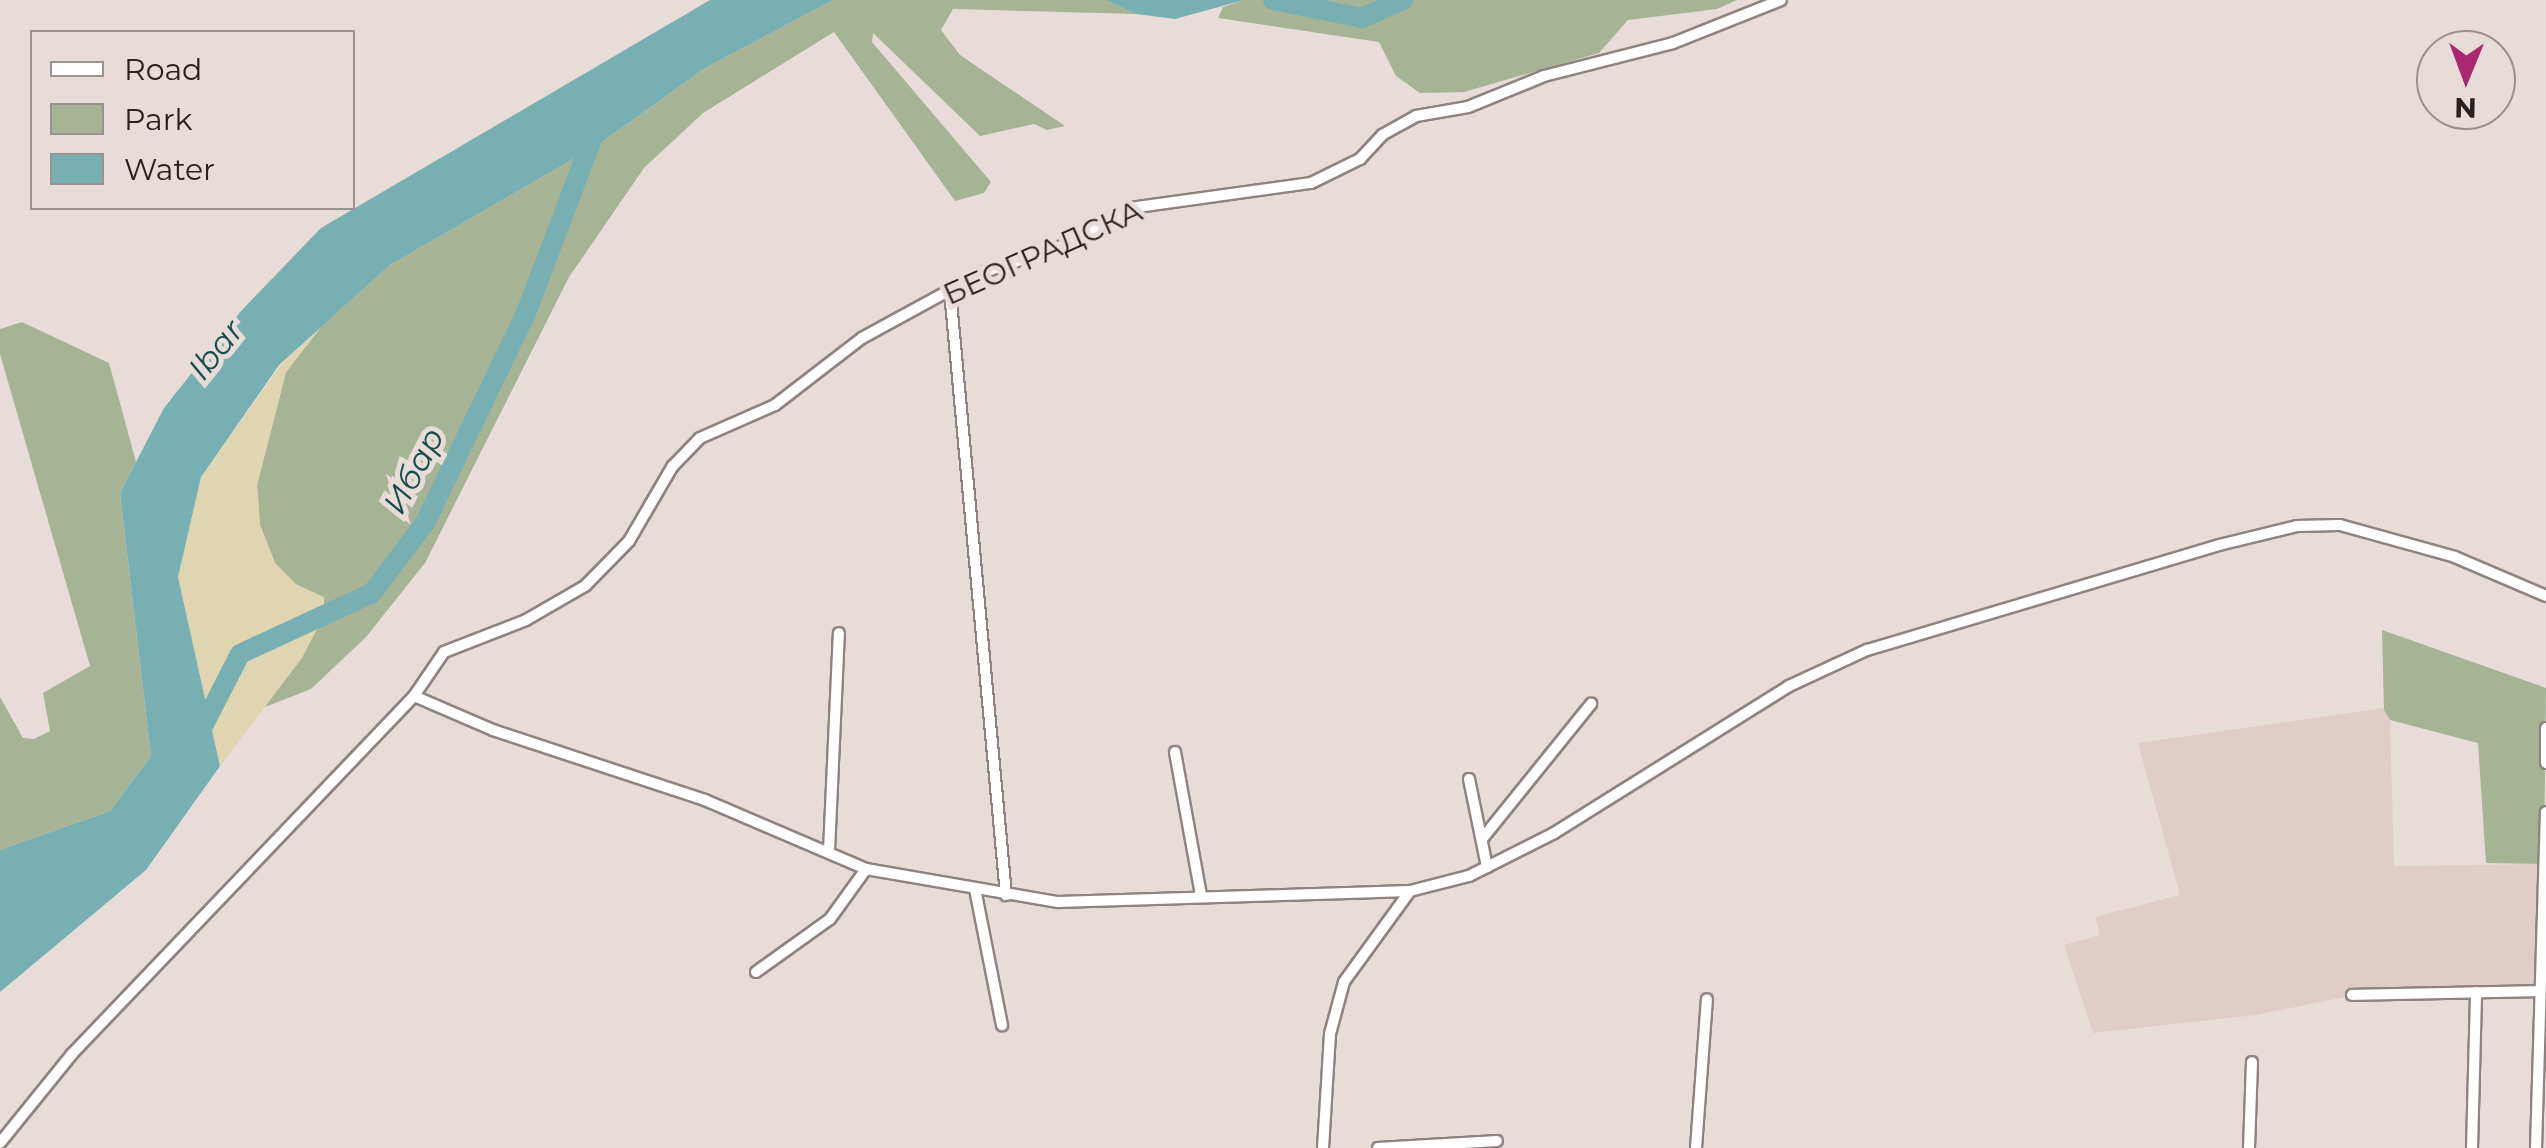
<!DOCTYPE html>
<meta charset="utf-8">
<style>
body{margin:0}
#map{position:relative;width:2546px;height:1148px;overflow:hidden;background:#e7dcd8;font-family:Montserrat,sans-serif}
div>[style]{position:absolute}
.built>*{inset:0;background:#e1cdc7}
.green>*{inset:0;background:#a6b394}
.sand>*{inset:0;background:#dfd5b0}
.water>*{inset:0;background:#77afb2}
.river>*{height:20px;margin:-10px;padding:0 10px;transform-origin:10px;border-radius:10px;background:#77afb2}
.roads{filter:drop-shadow(2px 0 #8e8380) drop-shadow(-2px 0 #8e8380) drop-shadow(0 2px #8e8380) drop-shadow(0 -2px #8e8380)}
.street>*{height:10px;margin:-5px;padding:0 5px;transform-origin:5px;border-radius:5px;background:#fff}
span{translate:-50% -50%;white-space:nowrap;text-align:center;line-height:1.15;-webkit-text-stroke:10px #e7dcd8;paint-order:stroke}
.street-label{font-size:30px;color:#272221}
.water-label{font-size:32px;color:#194b4e;font-style:italic}
.legend{position:absolute;left:30px;top:30px;width:325px;height:180px;box-sizing:border-box;background:#e7dcd8;border:2px solid #9a928f;margin:0;padding:12px 18px;list-style:none;font-size:30px;color:#272221}
.legend li{display:flex;align-items:center;gap:20px;height:50px}
.legend b{width:50px;border:2px solid #9a928f}
.north{position:absolute;left:2416px;top:30px;width:100px;height:100px;box-sizing:border-box;background:#e7dcd8;border:2px solid #9a928f;border-radius:50%;rotate:181deg;font-size:28px;font-weight:700;line-height:40px;text-align:center;color:#272221}
.north::after{content:'';display:block;margin:auto;width:35px;height:45px;background:#aa2771;clip-path:polygon(50% 0,100% 100%,50% 72%,0 100%)}
</style>
<div id="map">
<div class="built">
<i style="clip-path:polygon(2384px 708px,2390px 720px,2394px 866px,2544px 864px,2539px 991px,2345px 988px,2345px 997px,2256px 1015px,2093px 1033px,2064px 945px,2100px 935px,2095px 917px,2180px 895px,2138px 743px)"></i>
</div>
<div class="green">
<i style="clip-path:polygon(833px 0,1105px 0,1136px 14px,953px 9px,941px 30px,960px 55px,1065px 126px,1047px 130px,1034px 124px,980px 136px,873px 33px,872px 42px,991px 182px,984px 193px,955px 201px,834px 32px,703px 113px,644px 168px,569px 277px,425px 563px,366px 637px,311px 689px,265px 707px,324px 616px,324px 598px,295px 584px,275px 563px,260px 525px,257px 485px,286px 372px,321px 327px,390px 265px,599px 144px,705px 68px)"></i>
<i style="clip-path:polygon(1244px 0,1737px 0,1717px 9px,1628px 20px,1599px 53px,1464px 92px,1420px 93px,1396px 76px,1379px 42px,1218px 18px,1223px 7px)"></i>
<i style="clip-path:polygon(22px 322px,109px 363px,136px 462px,120px 493px,151px 756px,110px 811px,0 850px,0 697px,23px 738px,34px 739px,50px 731px,43px 693px,90px 666px,0 354px,0 329px)"></i>
<i style="clip-path:polygon(2382px 630px,2546px 688px,2544px 864px,2486px 863px,2478px 743px,2390px 720px,2384px 710px)"></i>
</div>
<div class="sand">
<i style="clip-path:polygon(321px 327px,286px 372px,257px 485px,260px 525px,275px 563px,297px 585px,324px 597px,324px 616px,302px 658px,220px 766px,178px 577px,201px 477px,283px 362px)"></i>
</div>
<div class="water">
<i style="clip-path:polygon(710px 0,833px 0,705px 68px,599px 144px,390px 265px,279px 365px,201px 477px,178px 577px,220px 766px,146px 870px,0 992px,0 850px,110px 811px,151px 756px,120px 493px,164px 408px,241px 311px,321px 228px)"></i>
<i style="clip-path:polygon(1105px 0,1244px 0,1175px 19px,1136px 14px)"></i>
</div>
<div class="river">
<i style="left:1273px;top:0;width:91px;rotate:11.4deg"></i>
<i style="left:1362px;top:18px;width:45px;rotate:-23.7deg"></i>
<i style="left:197px;top:738px;width:94px;rotate:-62.9deg"></i>
<i style="left:240px;top:654px;width:145px;rotate:-24.8deg"></i>
<i style="left:372px;top:593px;width:88px;rotate:-52.9deg"></i>
<i style="left:425px;top:523px;width:233px;rotate:-64.3deg"></i>
<i style="left:526px;top:313px;width:200px;rotate:-69.2deg"></i>
</div>
<div class="roads">
<div class="street">
<i style="left:950px;top:291px;width:607px;rotate:84.7deg"></i>
<i style="left:414px;top:696px;width:86px;rotate:23.3deg"></i>
<i style="left:493px;top:730px;width:223px;rotate:18.3deg"></i>
<i style="left:705px;top:800px;width:175px;rotate:23.2deg"></i>
<i style="left:866px;top:869px;width:195px;rotate:9.8deg"></i>
<i style="left:1058px;top:902px;width:352px;rotate:-1.8deg"></i>
<i style="left:1410px;top:891px;width:112px;rotate:126deg"></i>
<i style="left:1344px;top:982px;width:54px;rotate:105.1deg"></i>
<i style="left:1330px;top:1034px;width:114px;rotate:93.5deg"></i>
<i style="left:2546px;top:728px;width:35px;rotate:90deg"></i>
<i style="left:1175px;top:752px;width:145px;rotate:79.7deg"></i>
<i style="left:1469px;top:779px;width:90px;rotate:78.4deg"></i>
<i style="left:1482px;top:839px;width:174px;rotate:-51.1deg"></i>
<i style="left:829px;top:851px;width:218px;rotate:-87.4deg"></i>
<i style="left:975px;top:889px;width:139px;rotate:78.8deg"></i>
<i style="left:1410px;top:891px;width:61px;rotate:-14.3deg"></i>
<i style="left:1469px;top:876px;width:95px;rotate:-26.8deg"></i>
<i style="left:1554px;top:833px;width:277px;rotate:-32deg"></i>
<i style="left:1789px;top:686px;width:86px;rotate:-24.8deg"></i>
<i style="left:1867px;top:650px;width:367px;rotate:-16.6deg"></i>
<i style="left:2219px;top:545px;width:80px;rotate:-13.7deg"></i>
<i style="left:2297px;top:526px;width:43px;rotate:-1.3deg"></i>
<i style="left:2340px;top:525px;width:119px;rotate:15.5deg"></i>
<i style="left:2455px;top:557px;width:99px;rotate:23.2deg"></i>
<i style="left:756px;top:972px;width:91px;rotate:-35.6deg"></i>
<i style="left:830px;top:919px;width:62px;rotate:-54.2deg"></i>
<i style="left:2352px;top:995px;width:187px;rotate:-1.2deg"></i>
<i style="left:0;top:1143px;width:114px;rotate:-51deg"></i>
<i style="left:72px;top:1054px;width:495px;rotate:-46.3deg"></i>
<i style="left:414px;top:696px;width:53px;rotate:-55.7deg"></i>
<i style="left:444px;top:652px;width:88px;rotate:-21.3deg"></i>
<i style="left:526px;top:620px;width:68px;rotate:-30deg"></i>
<i style="left:585px;top:586px;width:63px;rotate:-45.6deg"></i>
<i style="left:629px;top:541px;width:86px;rotate:-59.8deg"></i>
<i style="left:672px;top:467px;width:40px;rotate:-46deg"></i>
<i style="left:700px;top:438px;width:82px;rotate:-23.7deg"></i>
<i style="left:775px;top:405px;width:110px;rotate:-37.6deg"></i>
<i style="left:862px;top:338px;width:136px;rotate:-28.6deg"></i>
<i style="left:981px;top:273px;width:83px;rotate:-18.2deg"></i>
<i style="left:1060px;top:247px;width:80px;rotate:-29.1deg"></i>
<i style="left:1130px;top:208px;width:183px;rotate:-7.9deg"></i>
<i style="left:1311px;top:183px;width:55px;rotate:-26.1deg"></i>
<i style="left:1360px;top:159px;width:33px;rotate:-47deg"></i>
<i style="left:1382px;top:135px;width:39px;rotate:-29deg"></i>
<i style="left:1416px;top:116px;width:53px;rotate:-9.8deg"></i>
<i style="left:1468px;top:107px;width:82px;rotate:-22.2deg"></i>
<i style="left:1544px;top:76px;width:133px;rotate:-14.3deg"></i>
<i style="left:1673px;top:43px;width:116px;rotate:-21.7deg"></i>
<i style="left:1378px;top:1148px;width:119px;rotate:-3.4deg"></i>
<i style="left:1696px;top:1148px;width:149px;rotate:-85.8deg"></i>
<i style="left:2249px;top:1148px;width:86px;rotate:-88deg"></i>
<i style="left:2472px;top:1148px;width:156px;rotate:-88.5deg"></i>
<i style="left:2536px;top:1148px;width:336px;rotate:-88.3deg"></i>
</div>
</div>
<div class="street-label">
<span style="left:1043px;top:253px;rotate:-24deg">БЕОГРАДСКА</span>
</div>
<div class="water-label">
<span style="left:216px;top:350px;rotate:-51deg">Ibar</span>
<span style="left:414px;top:471px;rotate:-62deg">Ибар</span>
</div>
<ul class="legend">
<li><b style="height:12px;background:#fff"></b>Road</li>
<li><b style="height:28px;background:#a6b394"></b>Park</li>
<li><b style="height:28px;background:#77afb2"></b>Water</li>
</ul>
<div class="north">N</div>
</div>
